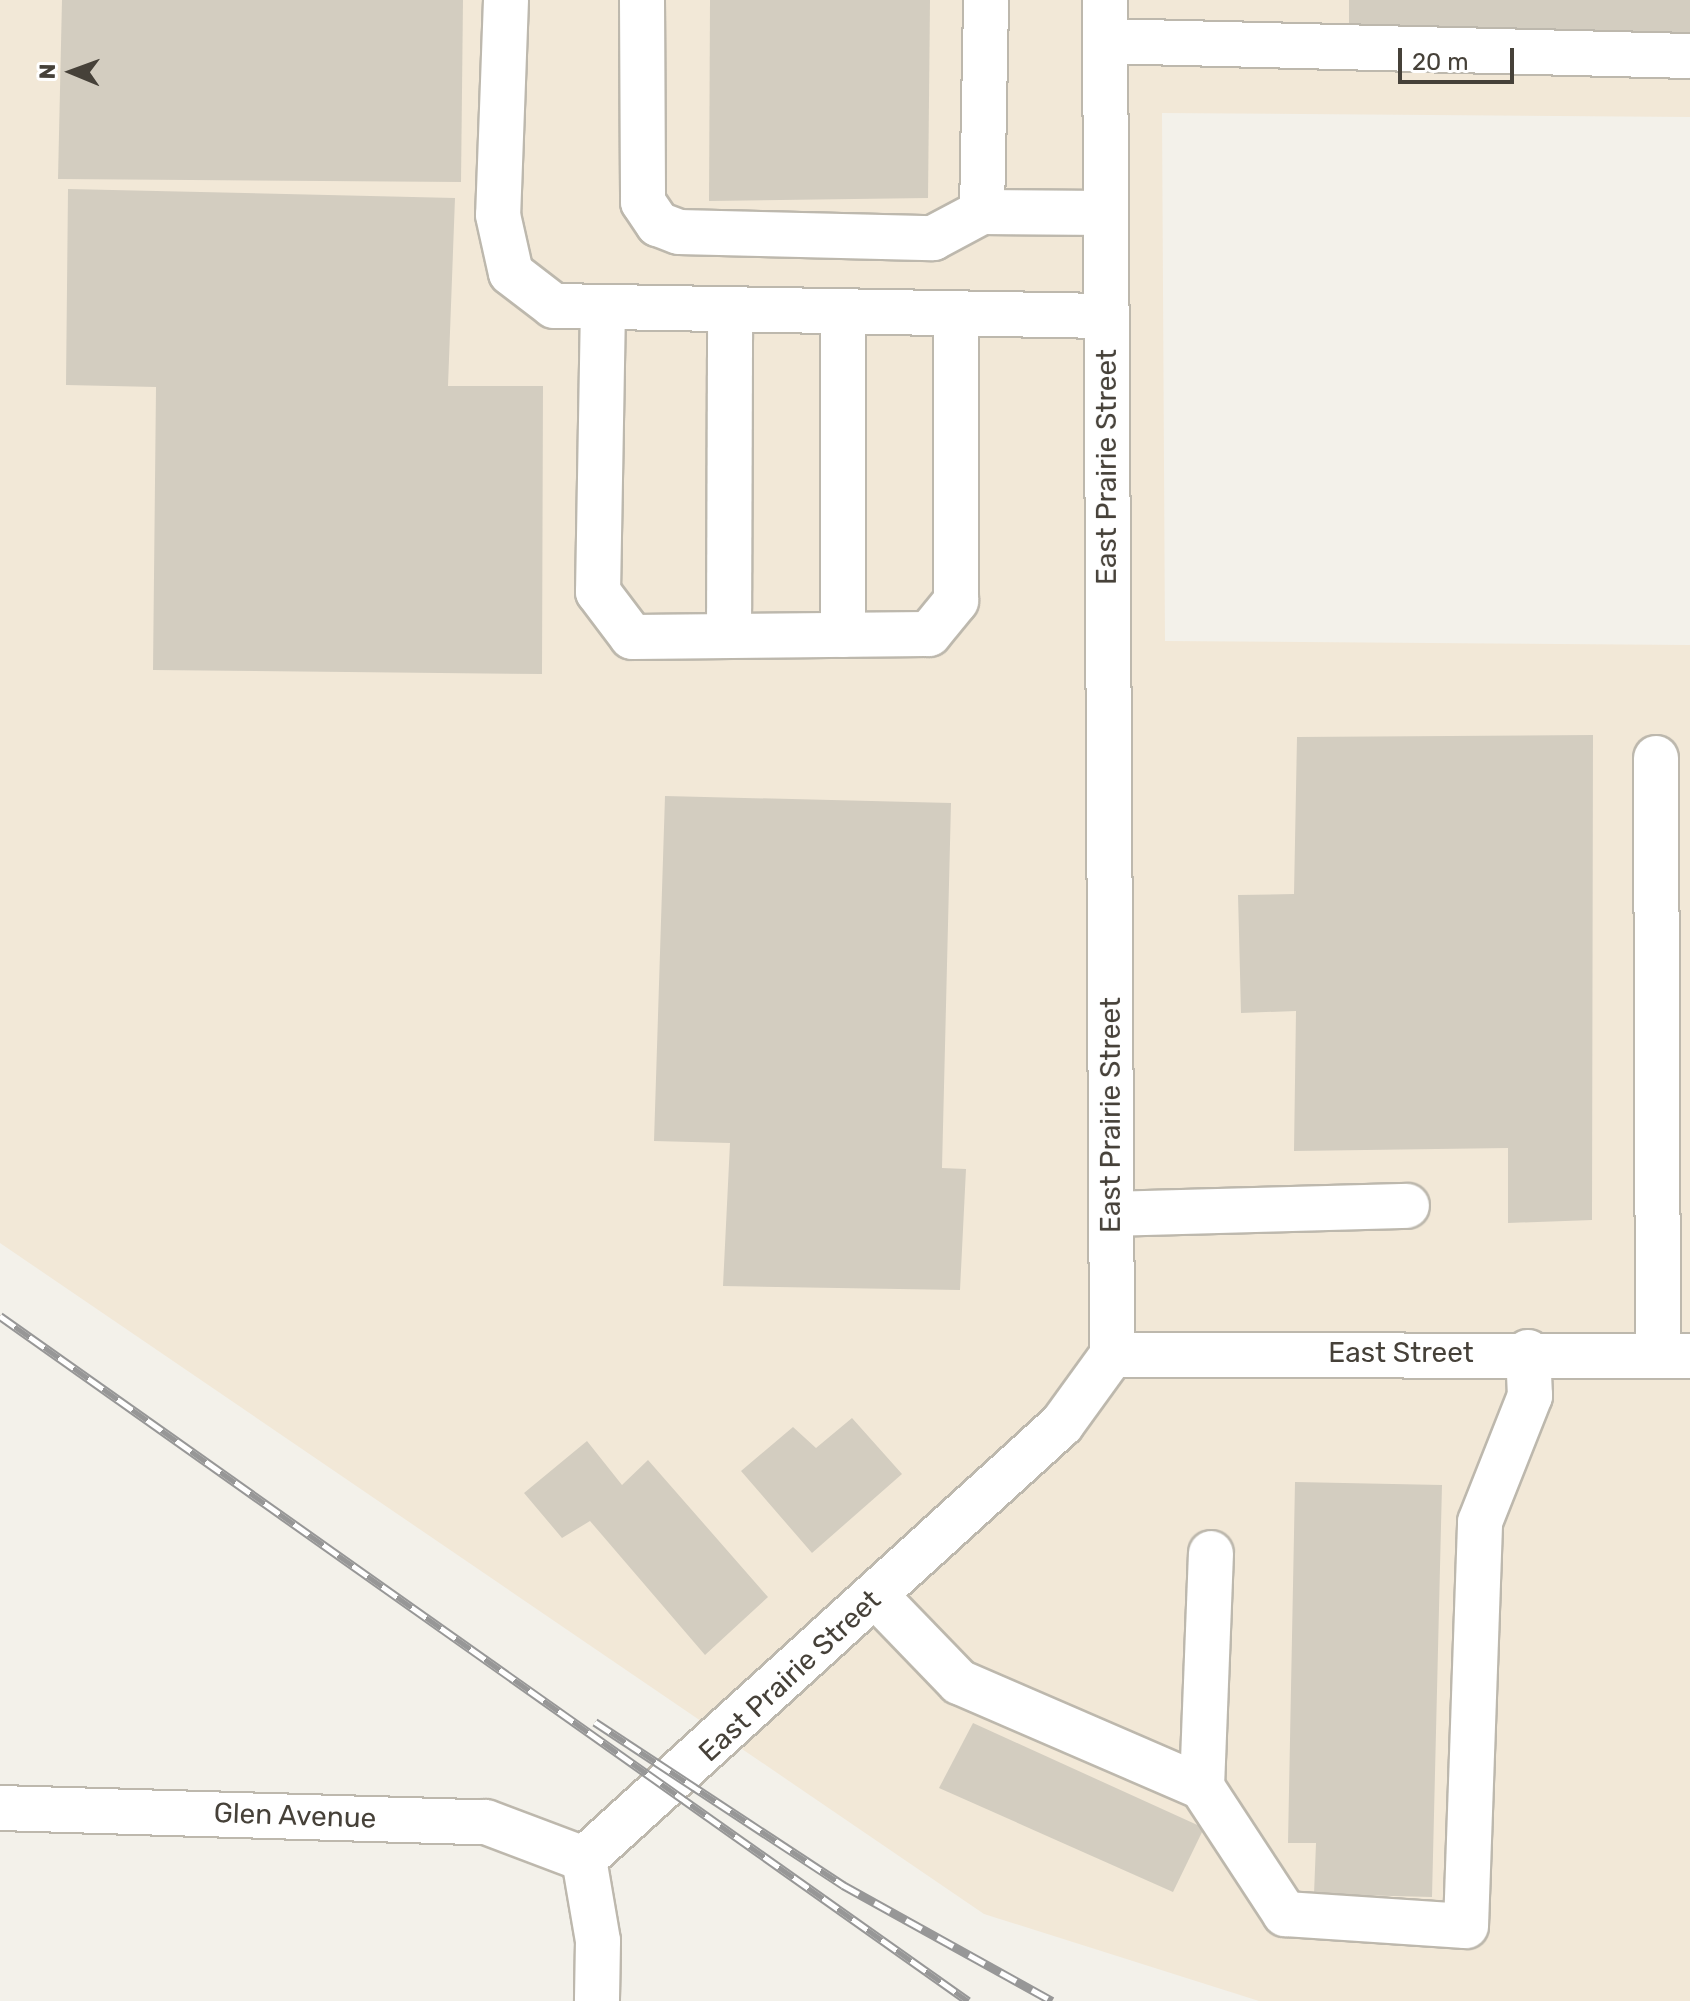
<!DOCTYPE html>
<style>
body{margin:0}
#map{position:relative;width:1690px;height:2001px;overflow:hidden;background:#f3f1ea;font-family:Rubik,sans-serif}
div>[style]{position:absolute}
.commercial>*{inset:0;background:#f2e8d7}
.building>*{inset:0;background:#d3cdc0}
.roads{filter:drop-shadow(2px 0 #bdb8ad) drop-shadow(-2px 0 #bdb8ad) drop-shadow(0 2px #bdb8ad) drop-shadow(0 -2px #bdb8ad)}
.minor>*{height:44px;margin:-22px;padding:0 22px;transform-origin:22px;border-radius:22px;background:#fff}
.rail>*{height:9px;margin-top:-4.5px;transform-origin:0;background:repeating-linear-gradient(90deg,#fff 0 18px,#979797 0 36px);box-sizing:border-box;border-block:2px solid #979797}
span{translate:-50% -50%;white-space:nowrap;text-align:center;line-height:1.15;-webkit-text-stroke:8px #fff;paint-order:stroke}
.street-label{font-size:28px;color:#464139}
.north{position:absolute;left:32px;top:32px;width:80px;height:80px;-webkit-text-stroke:6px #fff;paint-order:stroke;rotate:271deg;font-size:22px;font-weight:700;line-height:32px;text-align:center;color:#464139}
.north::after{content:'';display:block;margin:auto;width:28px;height:36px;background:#464139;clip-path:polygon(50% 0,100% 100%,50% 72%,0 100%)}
.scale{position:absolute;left:1398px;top:48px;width:116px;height:36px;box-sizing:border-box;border:4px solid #464139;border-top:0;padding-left:10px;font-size:24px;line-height:28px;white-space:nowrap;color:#464139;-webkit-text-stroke:6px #fff;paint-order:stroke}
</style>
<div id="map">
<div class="commercial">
<i style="clip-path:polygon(0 0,1690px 0,1690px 117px,1162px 113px,1165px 641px,1690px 645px,1690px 2001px,1259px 2001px,984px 1914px,0 1243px)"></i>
</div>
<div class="building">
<i style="clip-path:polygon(62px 0,463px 0,461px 182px,58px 179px)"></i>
<i style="clip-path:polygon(710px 0,930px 0,928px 198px,709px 201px)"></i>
<i style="clip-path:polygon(1349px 0,1690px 0,1690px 39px,1349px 31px)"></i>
<i style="clip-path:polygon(68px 189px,455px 198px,448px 386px,543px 386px,542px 674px,153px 670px,156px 387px,66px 385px)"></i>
<i style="clip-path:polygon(1593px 735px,1592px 1220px,1508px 1223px,1508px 1148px,1294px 1151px,1296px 1011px,1241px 1013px,1238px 895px,1294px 894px,1297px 737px)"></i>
<i style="clip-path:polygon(665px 796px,951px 803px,942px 1168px,966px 1169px,960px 1290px,723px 1286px,730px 1143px,654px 1141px)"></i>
<i style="clip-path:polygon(852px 1418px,902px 1474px,812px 1553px,741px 1471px,793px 1427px,816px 1448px)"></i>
<i style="clip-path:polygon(587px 1441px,622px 1485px,648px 1460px,768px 1597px,705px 1655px,590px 1521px,562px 1538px,524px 1493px)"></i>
<i style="clip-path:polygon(1295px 1482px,1442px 1485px,1432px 1897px,1314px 1894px,1316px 1843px,1288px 1843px)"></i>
<i style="clip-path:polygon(973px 1723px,1204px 1828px,1173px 1892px,939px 1788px)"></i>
</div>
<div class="roads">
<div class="minor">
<i style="left:506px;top:0;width:215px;rotate:92.1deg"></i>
<i style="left:498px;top:215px;width:59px;rotate:77.4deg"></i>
<i style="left:511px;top:273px;width:54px;rotate:37.5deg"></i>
<i style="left:554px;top:306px;width:553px;rotate:1.04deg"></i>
<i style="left:642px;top:0;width:202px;rotate:89.7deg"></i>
<i style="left:643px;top:202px;width:27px;rotate:56deg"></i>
<i style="left:658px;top:224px;width:22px;rotate:21deg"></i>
<i style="left:679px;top:232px;width:254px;rotate:1.4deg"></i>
<i style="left:933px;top:238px;width:55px;rotate:-28deg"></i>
<i style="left:982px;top:212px;width:124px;rotate:0.5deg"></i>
<i style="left:1105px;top:41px;width:585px;rotate:1.47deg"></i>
<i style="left:982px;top:212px;width:212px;rotate:-88.9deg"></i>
<i style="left:603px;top:307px;width:285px;rotate:91deg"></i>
<i style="left:598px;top:592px;width:56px;rotate:52.9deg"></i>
<i style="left:632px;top:637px;width:297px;rotate:-0.6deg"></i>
<i style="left:929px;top:634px;width:43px;rotate:-50.7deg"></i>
<i style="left:956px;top:601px;width:286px;rotate:-90deg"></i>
<i style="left:729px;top:635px;width:323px;rotate:-89.8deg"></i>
<i style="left:843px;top:635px;width:321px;rotate:-90deg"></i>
<i style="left:1656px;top:758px;width:597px;rotate:89.81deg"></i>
<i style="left:1112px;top:1214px;width:295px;rotate:-1.6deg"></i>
<i style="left:1112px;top:1355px;width:578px;rotate:0.1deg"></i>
<i style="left:876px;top:1596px;width:120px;rotate:46deg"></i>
<i style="left:959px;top:1682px;width:265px;rotate:23.4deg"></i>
<i style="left:1202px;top:1787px;width:152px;rotate:56.8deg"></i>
<i style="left:1285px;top:1914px;width:181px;rotate:3.8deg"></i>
<i style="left:1466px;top:1926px;width:404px;rotate:-88deg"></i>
<i style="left:1480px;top:1522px;width:136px;rotate:-68.4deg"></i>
<i style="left:1530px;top:1396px;width:44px;rotate:-92.6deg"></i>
<i style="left:1202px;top:1787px;width:234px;rotate:-87.8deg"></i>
<i style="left:0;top:1808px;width:486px;rotate:1.7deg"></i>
<i style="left:486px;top:1822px;width:105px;rotate:20.7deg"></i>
<i style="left:584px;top:1859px;width:646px;rotate:-42.3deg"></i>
<i style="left:1062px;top:1424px;width:85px;rotate:-54.1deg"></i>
<i style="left:1112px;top:1355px;width:1355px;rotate:-90.3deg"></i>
<i style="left:584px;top:1859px;width:83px;rotate:80.3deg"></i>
<i style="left:598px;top:1941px;width:60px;rotate:91deg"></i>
</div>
</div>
<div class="rail">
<i style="left:0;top:1316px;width:1186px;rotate:35.28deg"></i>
<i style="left:595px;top:1722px;width:297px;rotate:33.3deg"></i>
<i style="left:843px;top:1885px;width:239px;rotate:29deg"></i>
</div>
<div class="street-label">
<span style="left:1107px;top:467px;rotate:-90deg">East Prairie Street</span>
<span style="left:1111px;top:1115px;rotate:-90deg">East Prairie Street</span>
<span style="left:1401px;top:1353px">East Street</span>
<span style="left:790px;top:1676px;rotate:-43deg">East Prairie Street</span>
<span style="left:295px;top:1816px;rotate:2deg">Glen Avenue</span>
</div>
<div class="north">N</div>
<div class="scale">20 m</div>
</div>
